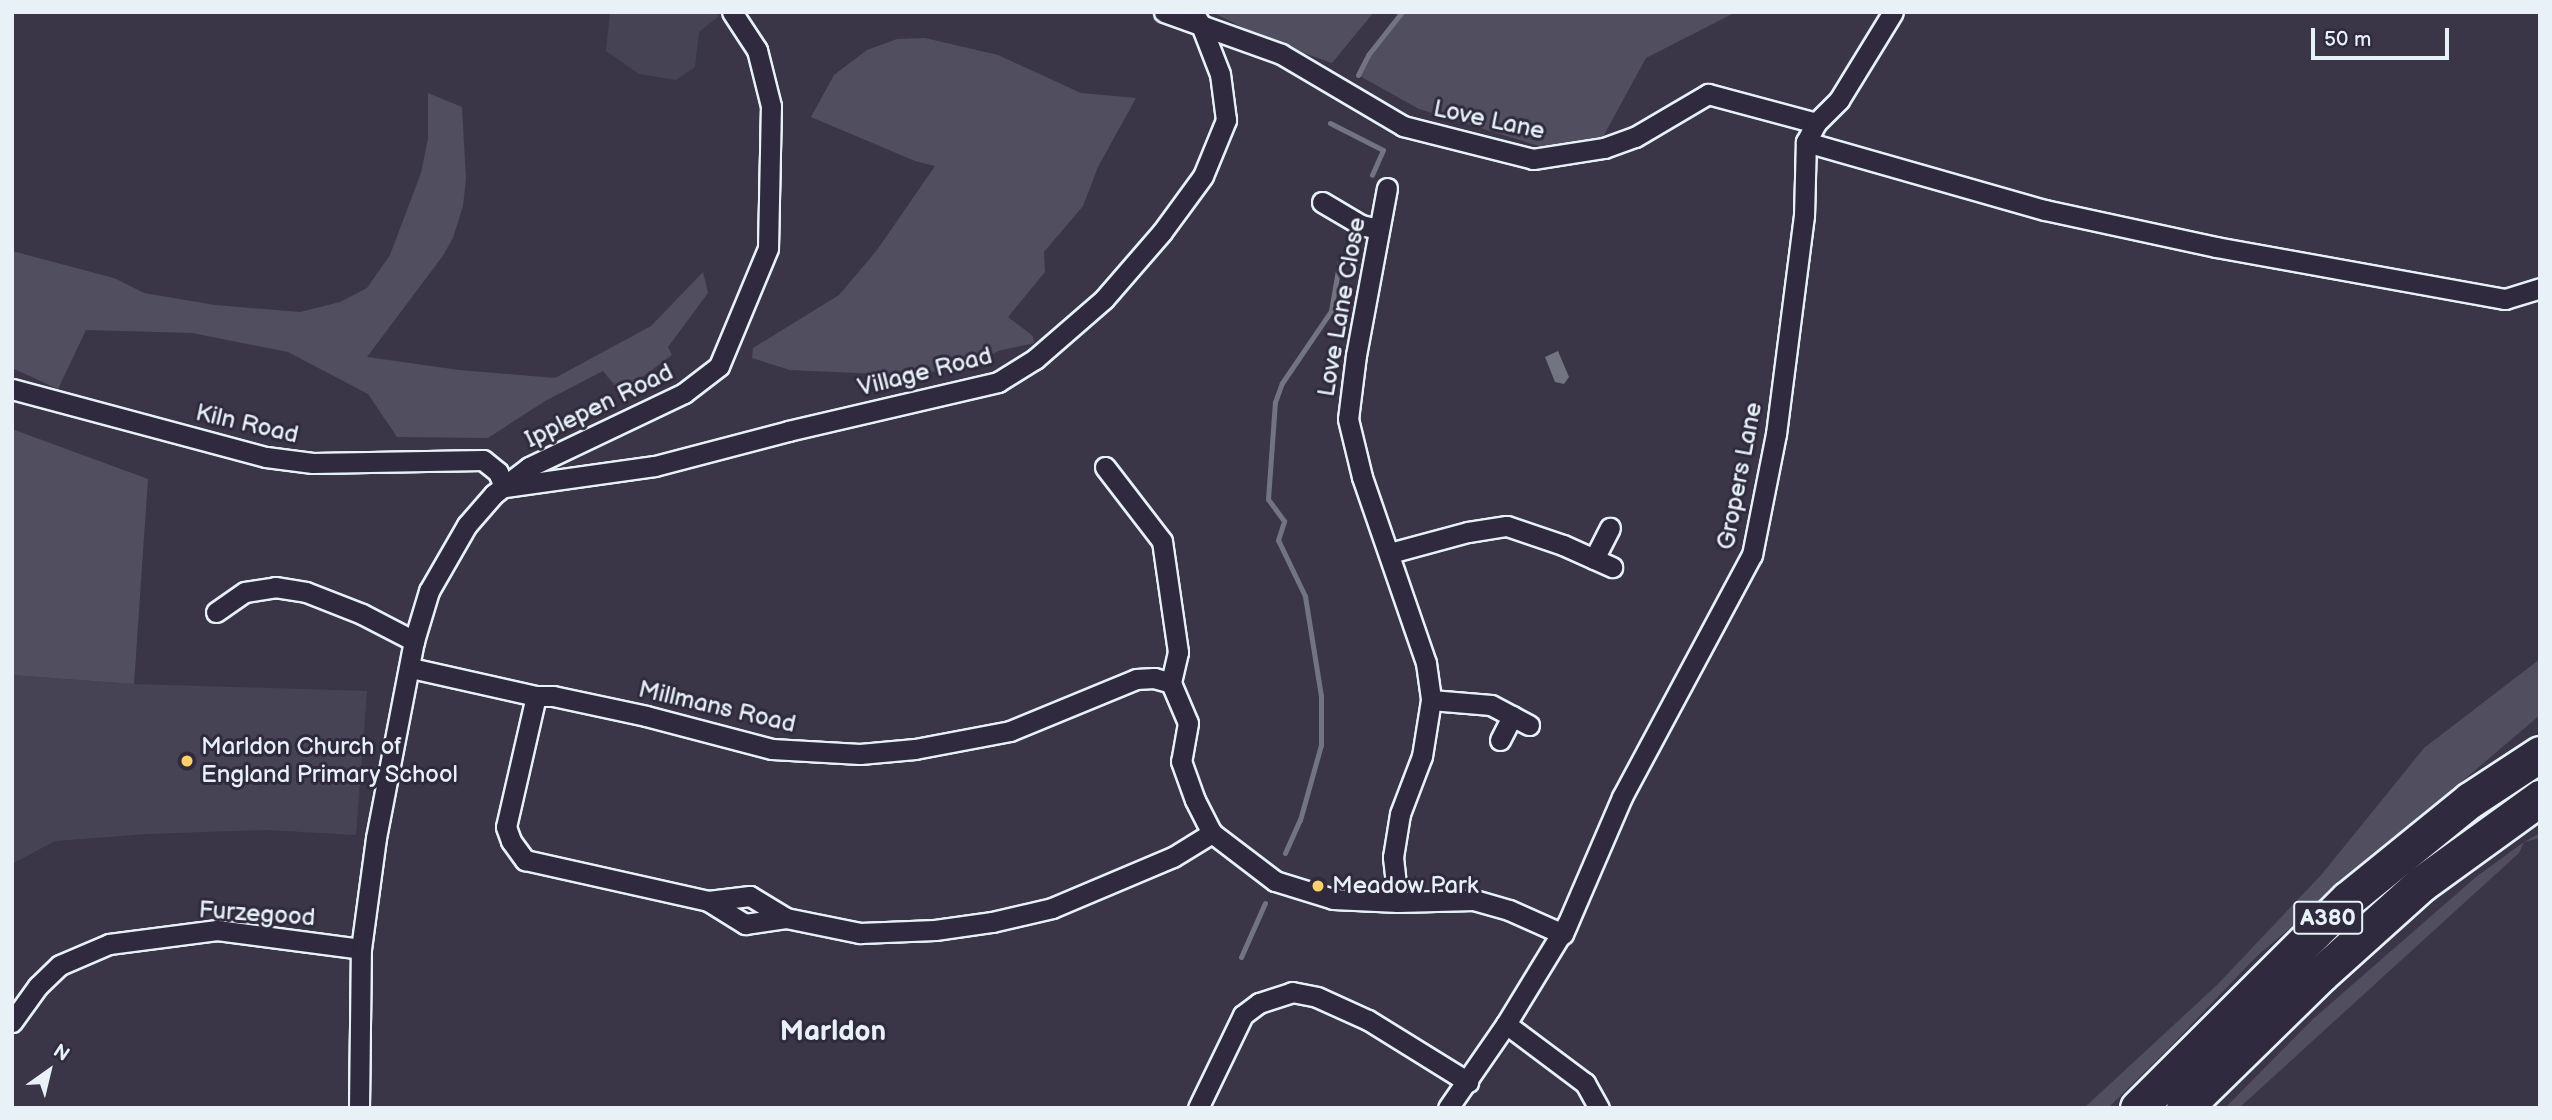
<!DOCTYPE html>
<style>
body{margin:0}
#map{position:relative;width:2552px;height:1120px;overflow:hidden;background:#3a3648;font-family:"Balsamiq Sans",sans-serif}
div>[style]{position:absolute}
.built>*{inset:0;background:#464354}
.green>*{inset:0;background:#504e5f}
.water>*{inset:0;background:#737482}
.stream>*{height:5px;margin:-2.5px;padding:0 2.5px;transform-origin:2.5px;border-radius:2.5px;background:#737482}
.roads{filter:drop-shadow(2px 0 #e8f1f8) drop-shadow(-2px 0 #e8f1f8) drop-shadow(0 2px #e8f1f8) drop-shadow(0 -2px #e8f1f8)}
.street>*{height:19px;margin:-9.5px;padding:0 9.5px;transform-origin:9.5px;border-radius:9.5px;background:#2f2a3d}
.highway>*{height:35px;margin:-17.5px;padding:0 17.5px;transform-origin:17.5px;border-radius:17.5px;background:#2f2a3d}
.dots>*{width:19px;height:19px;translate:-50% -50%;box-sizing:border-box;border:4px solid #2f2a3d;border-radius:50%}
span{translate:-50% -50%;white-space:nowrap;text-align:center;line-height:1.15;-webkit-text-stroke:6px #2f2a3d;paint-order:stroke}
.shield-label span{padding:2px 5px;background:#2f2a3d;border:2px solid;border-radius:5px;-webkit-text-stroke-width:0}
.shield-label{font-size:23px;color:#e8f1f8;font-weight:700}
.street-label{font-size:24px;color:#e8f1f8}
.poi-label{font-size:24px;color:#e8f1f8}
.left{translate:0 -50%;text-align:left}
.quarter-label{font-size:28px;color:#e8f1f8;font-weight:700}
.frame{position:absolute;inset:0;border:14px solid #e8f1f8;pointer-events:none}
.north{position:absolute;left:14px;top:1036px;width:70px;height:70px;-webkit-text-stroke:5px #2f2a3d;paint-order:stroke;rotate:34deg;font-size:19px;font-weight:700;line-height:28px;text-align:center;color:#e8f1f8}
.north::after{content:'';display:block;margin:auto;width:24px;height:32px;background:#e8f1f8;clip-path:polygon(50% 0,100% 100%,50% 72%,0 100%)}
.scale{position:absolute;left:2311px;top:28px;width:138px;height:32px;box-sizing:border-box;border:4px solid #e8f1f8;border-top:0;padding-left:9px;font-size:21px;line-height:24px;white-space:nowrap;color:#e8f1f8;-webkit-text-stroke:5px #2f2a3d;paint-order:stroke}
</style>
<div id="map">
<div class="built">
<i style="clip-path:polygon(610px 12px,715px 12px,719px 16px,699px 32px,695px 67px,676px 80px,639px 74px,606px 51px)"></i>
<i style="clip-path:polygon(12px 675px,134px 684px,367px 691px,356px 835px,266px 830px,147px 834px,55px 841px,12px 864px)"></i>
</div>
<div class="green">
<i style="clip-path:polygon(1212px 12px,1374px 12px,1332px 63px,1267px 40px)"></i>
<i style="clip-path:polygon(1402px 12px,1736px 12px,1646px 58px,1599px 144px,1539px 146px,1419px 109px,1358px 75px,1368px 55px)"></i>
<i style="clip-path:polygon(925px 38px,998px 55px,1081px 93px,1136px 98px,1098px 167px,1083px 206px,1044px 252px,1045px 272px,1008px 317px,1033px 336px,1034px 343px,998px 351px,966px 370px,878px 374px,790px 370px,752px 358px,753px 348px,839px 295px,877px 250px,935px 166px,915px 161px,811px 117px,834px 75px,867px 50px,897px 39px)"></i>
<i style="clip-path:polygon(428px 93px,462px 107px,466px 179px,463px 206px,453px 238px,442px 257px,367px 357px,459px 370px,555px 378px,651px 326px,703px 272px,708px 293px,668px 347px,672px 355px,621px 393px,603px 371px,545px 401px,488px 438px,397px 437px,368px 394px,288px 352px,192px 333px,86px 330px,58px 389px,12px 368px,12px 251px,114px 278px,144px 293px,215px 305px,300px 312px,340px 302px,367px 288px,390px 255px,421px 173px,428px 139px)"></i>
<i style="clip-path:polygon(12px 429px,148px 479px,134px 684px,12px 675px)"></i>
<i style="clip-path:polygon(2540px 659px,2540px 715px,2256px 957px,2169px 1048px,2108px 1108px,2084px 1108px,2217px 985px,2322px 874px,2424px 748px)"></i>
<i style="clip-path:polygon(2540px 833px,2540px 838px,2524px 842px,2519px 853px,2239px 1108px,2225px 1108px,2313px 1019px,2476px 877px,2524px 842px)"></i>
</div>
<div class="water">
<i style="clip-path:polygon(1558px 351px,1569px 377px,1564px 384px,1555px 382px,1545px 357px)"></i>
</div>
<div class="stream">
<i style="left:1358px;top:75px;width:22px;rotate:-63deg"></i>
<i style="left:1368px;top:55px;width:55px;rotate:-51.7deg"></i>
<i style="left:1330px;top:123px;width:59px;rotate:27deg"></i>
<i style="left:1383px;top:150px;width:27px;rotate:114deg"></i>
<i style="left:1285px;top:853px;width:36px;rotate:-66deg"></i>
<i style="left:1300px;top:820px;width:78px;rotate:-74.4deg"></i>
<i style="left:1321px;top:745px;width:49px;rotate:-90deg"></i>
<i style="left:1321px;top:696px;width:101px;rotate:-99.1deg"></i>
<i style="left:1305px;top:596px;width:62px;rotate:-115.7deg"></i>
<i style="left:1278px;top:540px;width:20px;rotate:-72deg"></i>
<i style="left:1284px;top:521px;width:27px;rotate:-126deg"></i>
<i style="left:1268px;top:499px;width:97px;rotate:-85.9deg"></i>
<i style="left:1275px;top:402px;width:20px;rotate:-70deg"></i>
<i style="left:1282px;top:383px;width:87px;rotate:-55.8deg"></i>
<i style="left:1331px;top:311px;width:48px;rotate:-80.3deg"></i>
<i style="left:1241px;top:957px;width:59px;rotate:-66deg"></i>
</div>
<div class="roads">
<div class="street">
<i style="left:1164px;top:12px;width:124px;rotate:19.7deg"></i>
<i style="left:1281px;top:54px;width:142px;rotate:30.5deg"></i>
<i style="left:1403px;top:126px;width:134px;rotate:14.2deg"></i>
<i style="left:1533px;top:159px;width:72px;rotate:-8.8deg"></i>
<i style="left:1604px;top:148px;width:33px;rotate:-20deg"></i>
<i style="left:1635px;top:137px;width:85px;rotate:-30.5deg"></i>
<i style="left:1708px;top:94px;width:112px;rotate:15deg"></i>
<i style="left:1806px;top:142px;width:248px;rotate:15.9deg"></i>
<i style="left:2045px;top:210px;width:175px;rotate:12.2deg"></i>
<i style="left:2216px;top:247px;width:294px;rotate:10.2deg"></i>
<i style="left:2505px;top:299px;width:37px;rotate:-17deg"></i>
<i style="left:1387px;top:188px;width:170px;rotate:100.5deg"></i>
<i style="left:1356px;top:355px;width:64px;rotate:97.1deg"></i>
<i style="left:1348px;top:419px;width:60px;rotate:76.4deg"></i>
<i style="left:1362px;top:477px;width:197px;rotate:71deg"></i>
<i style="left:1426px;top:663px;width:37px;rotate:82deg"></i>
<i style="left:1431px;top:700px;width:57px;rotate:99.1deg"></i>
<i style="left:1422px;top:756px;width:62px;rotate:110.8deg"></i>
<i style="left:1400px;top:814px;width:44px;rotate:99.2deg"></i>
<i style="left:1393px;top:857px;width:45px;rotate:83.7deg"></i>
<i style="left:1398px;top:902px;width:76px;rotate:-1.5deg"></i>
<i style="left:1474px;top:900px;width:36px;rotate:16deg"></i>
<i style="left:1509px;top:910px;width:59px;rotate:24deg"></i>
<i style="left:1322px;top:202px;width:45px;rotate:30.5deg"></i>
<i style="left:1361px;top:225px;width:18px;rotate:13deg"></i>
<i style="left:12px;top:389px;width:263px;rotate:15deg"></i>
<i style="left:266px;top:457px;width:47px;rotate:7.3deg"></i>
<i style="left:313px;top:463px;width:170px;rotate:-1deg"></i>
<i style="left:483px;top:460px;width:19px;rotate:39deg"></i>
<i style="left:498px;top:472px;width:16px;rotate:68deg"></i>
<i style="left:1105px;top:467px;width:93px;rotate:52.4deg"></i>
<i style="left:1162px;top:541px;width:112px;rotate:81.8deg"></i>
<i style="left:1178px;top:652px;width:32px;rotate:103deg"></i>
<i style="left:1171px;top:683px;width:43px;rotate:67deg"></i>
<i style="left:1188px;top:723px;width:39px;rotate:100deg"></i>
<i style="left:1181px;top:761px;width:41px;rotate:70.3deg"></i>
<i style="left:1195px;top:800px;width:37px;rotate:63deg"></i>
<i style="left:1212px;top:833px;width:79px;rotate:37.3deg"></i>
<i style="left:1275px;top:881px;width:61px;rotate:17.2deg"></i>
<i style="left:1333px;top:899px;width:65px;rotate:2.6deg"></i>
<i style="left:505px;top:487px;width:151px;rotate:-8deg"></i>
<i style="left:655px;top:466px;width:138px;rotate:-14.7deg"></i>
<i style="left:788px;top:431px;width:216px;rotate:-13.1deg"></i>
<i style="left:998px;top:382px;width:44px;rotate:-31.9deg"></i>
<i style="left:1035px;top:359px;width:91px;rotate:-41deg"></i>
<i style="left:1104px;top:299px;width:89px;rotate:-49.1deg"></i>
<i style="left:1162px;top:232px;width:69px;rotate:-53.8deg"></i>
<i style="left:1203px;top:176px;width:61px;rotate:-67.7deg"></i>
<i style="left:1226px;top:120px;width:46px;rotate:-97.4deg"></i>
<i style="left:1220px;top:74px;width:53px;rotate:-111.2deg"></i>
<i style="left:1201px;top:25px;width:15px;rotate:-122deg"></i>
<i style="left:1390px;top:553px;width:81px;rotate:-15.1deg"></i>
<i style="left:1468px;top:532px;width:39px;rotate:-9deg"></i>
<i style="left:1507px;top:526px;width:59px;rotate:18.7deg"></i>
<i style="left:1563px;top:545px;width:54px;rotate:24.2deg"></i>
<i style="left:1594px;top:559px;width:35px;rotate:-63deg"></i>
<i style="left:216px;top:612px;width:35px;rotate:-35deg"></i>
<i style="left:245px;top:592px;width:30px;rotate:-9deg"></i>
<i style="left:275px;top:587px;width:31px;rotate:9deg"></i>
<i style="left:306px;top:592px;width:60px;rotate:21.4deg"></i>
<i style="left:362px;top:614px;width:59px;rotate:27.4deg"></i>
<i style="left:411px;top:668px;width:128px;rotate:12.6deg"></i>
<i style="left:536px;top:696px;width:17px"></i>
<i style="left:553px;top:696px;width:95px;rotate:12.1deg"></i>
<i style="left:646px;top:716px;width:130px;rotate:14.7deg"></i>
<i style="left:772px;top:749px;width:88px;rotate:3.3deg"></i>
<i style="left:860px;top:754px;width:55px;rotate:-5.2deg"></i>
<i style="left:915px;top:749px;width:97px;rotate:-10.7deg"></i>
<i style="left:1010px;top:731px;width:136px;rotate:-22.4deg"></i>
<i style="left:1136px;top:679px;width:18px;rotate:-3deg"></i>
<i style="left:1154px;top:678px;width:18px;rotate:16deg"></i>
<i style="left:536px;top:696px;width:134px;rotate:102.9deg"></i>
<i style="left:506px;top:827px;width:15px;rotate:70deg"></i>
<i style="left:511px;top:841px;width:24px;rotate:54deg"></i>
<i style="left:525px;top:860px;width:188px;rotate:12.6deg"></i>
<i style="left:708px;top:901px;width:44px;rotate:31.9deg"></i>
<i style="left:745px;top:924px;width:41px;rotate:-8.3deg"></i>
<i style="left:1431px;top:700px;width:60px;rotate:4.8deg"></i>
<i style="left:1491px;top:705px;width:43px;rotate:27.8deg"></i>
<i style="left:1500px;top:740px;width:27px;rotate:-63deg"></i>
<i style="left:708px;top:901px;width:42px;rotate:-6.8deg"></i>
<i style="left:750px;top:896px;width:42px;rotate:31.4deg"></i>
<i style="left:786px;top:918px;width:76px;rotate:11.5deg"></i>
<i style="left:860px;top:933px;width:75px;rotate:-2.3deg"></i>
<i style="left:935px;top:930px;width:58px;rotate:-8deg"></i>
<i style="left:992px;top:922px;width:62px;rotate:-13.1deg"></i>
<i style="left:1052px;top:908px;width:131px;rotate:-22.9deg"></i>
<i style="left:1173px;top:857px;width:46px;rotate:-31.6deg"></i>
<i style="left:1563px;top:934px;width:149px;rotate:-66.7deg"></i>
<i style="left:1622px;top:797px;width:275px;rotate:-61.8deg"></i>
<i style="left:1752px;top:555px;width:123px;rotate:-78.8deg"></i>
<i style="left:1776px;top:434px;width:220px;rotate:-82.7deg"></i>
<i style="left:1804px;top:216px;width:74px;rotate:-88.5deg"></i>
<i style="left:1806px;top:142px;width:21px;rotate:-62deg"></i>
<i style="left:1816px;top:123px;width:33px;rotate:-45deg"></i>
<i style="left:1839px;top:100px;width:103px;rotate:-58.5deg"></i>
<i style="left:12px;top:1022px;width:44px;rotate:-54.2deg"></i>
<i style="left:38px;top:986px;width:30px;rotate:-44deg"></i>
<i style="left:60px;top:965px;width:53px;rotate:-23.2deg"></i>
<i style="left:109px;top:944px;width:109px;rotate:-7.4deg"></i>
<i style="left:217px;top:930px;width:145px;rotate:7.5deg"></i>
<i style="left:1506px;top:1024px;width:99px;rotate:36.8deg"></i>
<i style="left:1585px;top:1083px;width:29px;rotate:61deg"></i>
<i style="left:359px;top:1108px;width:159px;rotate:-89.3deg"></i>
<i style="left:361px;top:949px;width:112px;rotate:-82.3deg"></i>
<i style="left:376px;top:838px;width:201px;rotate:-79.1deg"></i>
<i style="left:414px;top:641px;width:52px;rotate:-73.3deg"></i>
<i style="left:429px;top:591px;width:76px;rotate:-60.1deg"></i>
<i style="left:467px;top:525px;width:41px;rotate:-48.9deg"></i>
<i style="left:494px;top:494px;width:44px;rotate:-37.6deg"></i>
<i style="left:529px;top:467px;width:172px;rotate:-25.5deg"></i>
<i style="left:684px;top:393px;width:44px;rotate:-37.6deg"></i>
<i style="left:719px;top:366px;width:128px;rotate:-67.4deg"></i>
<i style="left:768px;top:248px;width:142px;rotate:-88.8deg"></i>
<i style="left:771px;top:106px;width:58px;rotate:-104deg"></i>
<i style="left:757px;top:50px;width:45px;rotate:-123.3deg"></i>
<i style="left:1198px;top:1108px;width:103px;rotate:-64.2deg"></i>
<i style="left:1243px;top:1015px;width:20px;rotate:-37deg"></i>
<i style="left:1259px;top:1003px;width:35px;rotate:-18deg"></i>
<i style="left:1292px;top:992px;width:25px;rotate:11deg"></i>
<i style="left:1317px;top:997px;width:56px;rotate:24.3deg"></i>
<i style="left:1368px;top:1020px;width:118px;rotate:31.8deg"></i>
<i style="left:1448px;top:1108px;width:102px;rotate:-55.4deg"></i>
<i style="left:1506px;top:1024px;width:117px;rotate:-58.6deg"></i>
</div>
<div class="highway">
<i style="left:2138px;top:1108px;width:296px;rotate:-44.9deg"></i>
<i style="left:2348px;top:899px;width:157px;rotate:-39.1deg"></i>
<i style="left:2470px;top:800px;width:84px;rotate:-33.3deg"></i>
<i style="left:2184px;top:1108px;width:192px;rotate:-44.4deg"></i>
<i style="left:2321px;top:974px;width:135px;rotate:-42deg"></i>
<i style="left:2421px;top:884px;width:147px;rotate:-35.9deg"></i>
</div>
</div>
<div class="dots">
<i style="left:187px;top:761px;background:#ffd166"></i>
<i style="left:1318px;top:886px;background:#ffd166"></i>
</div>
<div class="shield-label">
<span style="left:2328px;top:918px">A380</span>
</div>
<div class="street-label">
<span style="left:1489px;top:120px;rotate:12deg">Love Lane</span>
<span style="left:1342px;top:307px;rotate:-80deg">Love Lane Close</span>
<span style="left:925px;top:372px;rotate:-14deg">Village Road</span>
<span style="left:599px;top:406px;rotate:-26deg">Ipplepen Road</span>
<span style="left:247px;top:424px;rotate:13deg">Kiln Road</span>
<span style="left:1740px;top:476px;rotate:-79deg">Gropers Lane</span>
<span style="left:717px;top:707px;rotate:13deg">Millmans Road</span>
<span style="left:257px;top:914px;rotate:4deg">Furzegood</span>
</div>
<div class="poi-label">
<span class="left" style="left:201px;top:761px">Marldon Church of<br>England Primary School</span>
<span class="left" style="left:1332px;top:886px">Meadow Park</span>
</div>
<div class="quarter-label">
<span style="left:833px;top:1032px">Marldon</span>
</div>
<div class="frame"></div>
<div class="north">N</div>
<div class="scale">50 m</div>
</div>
